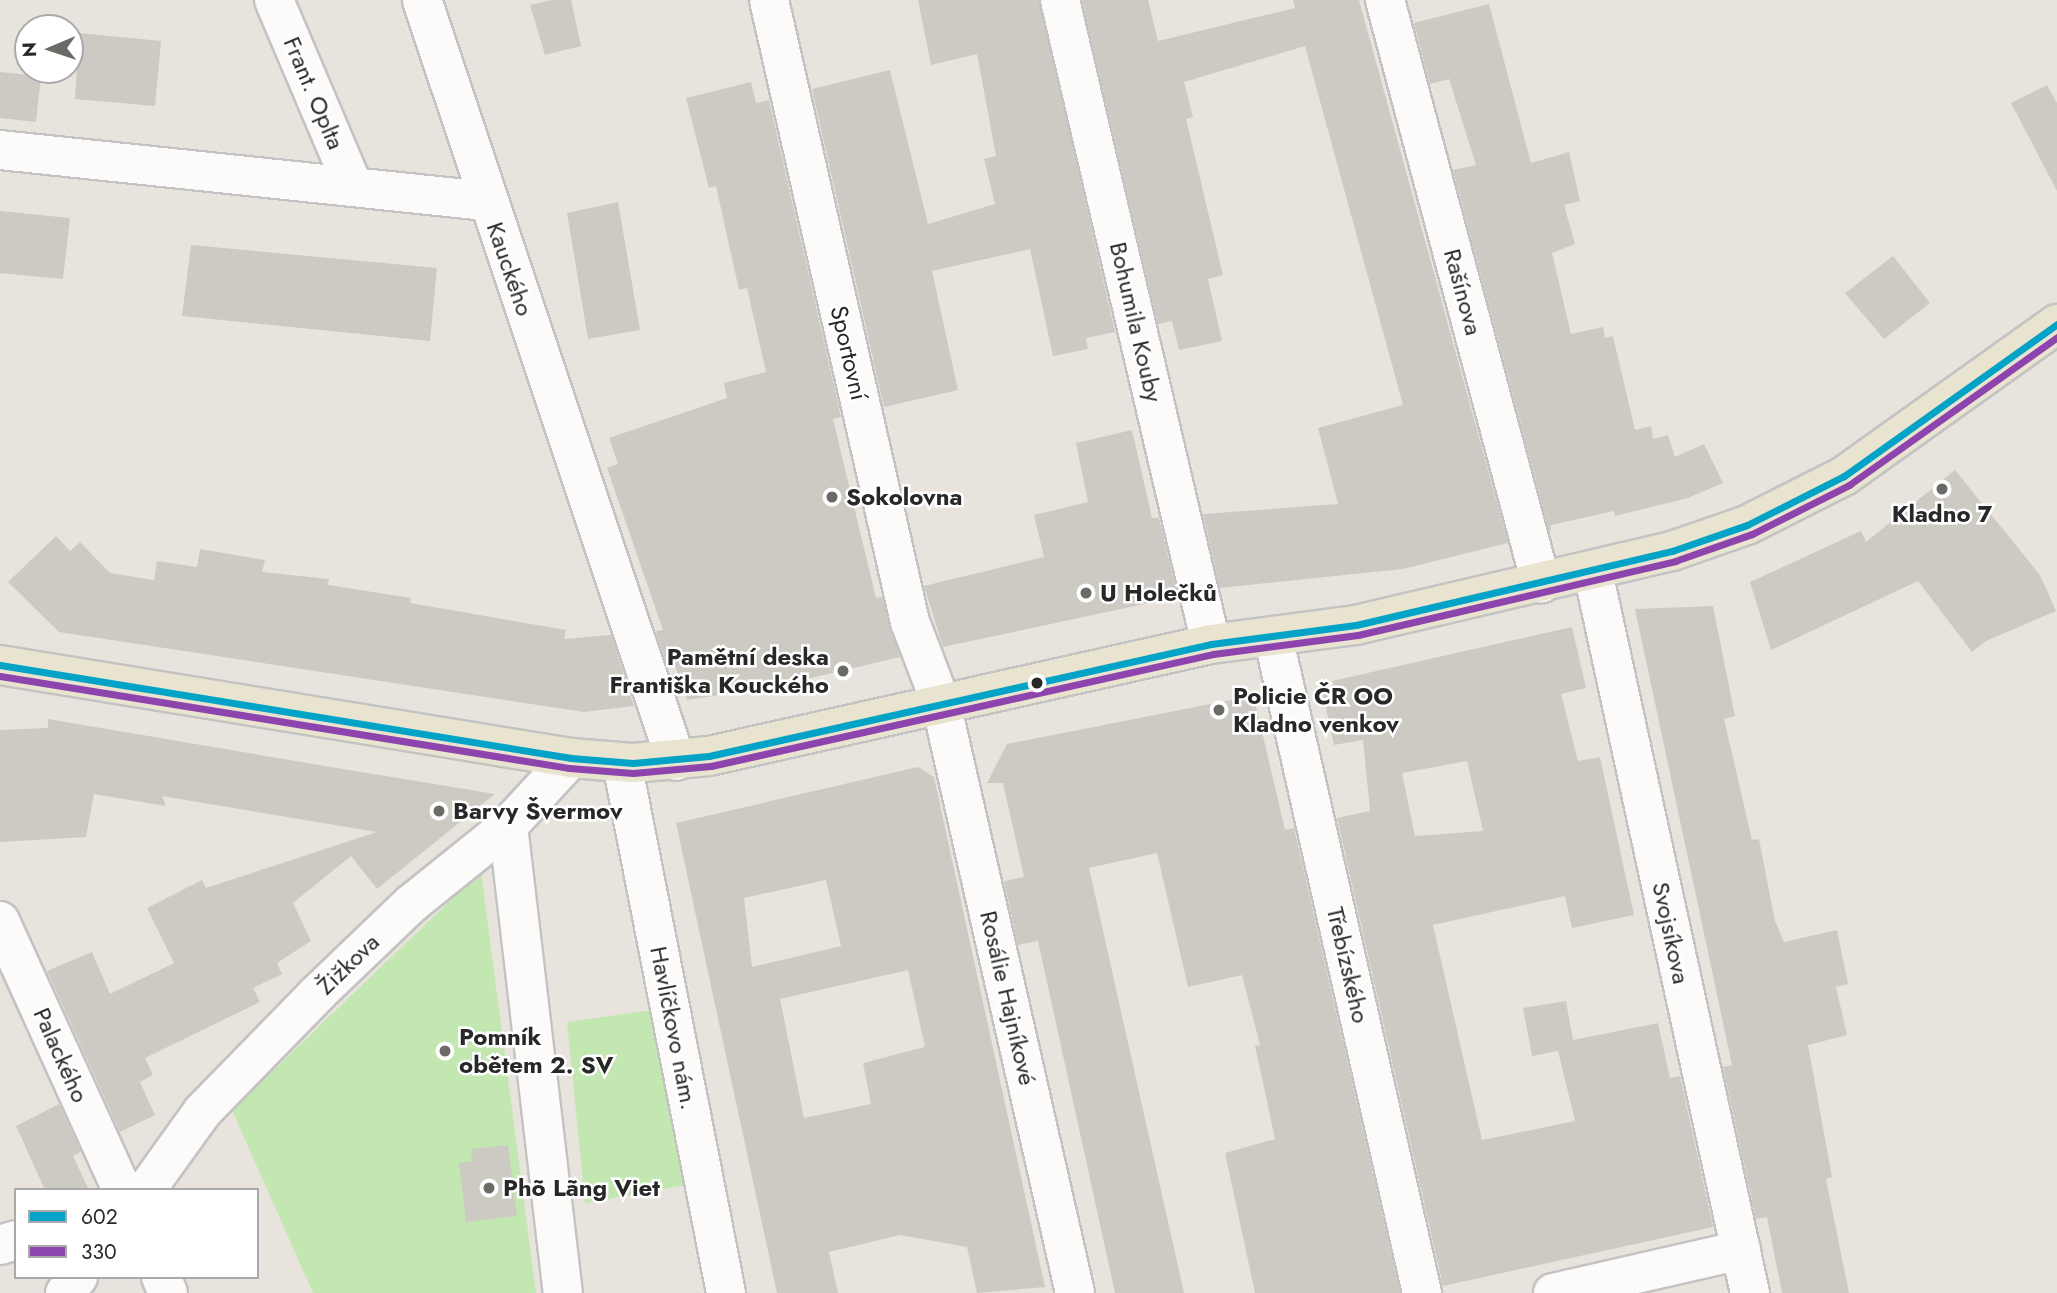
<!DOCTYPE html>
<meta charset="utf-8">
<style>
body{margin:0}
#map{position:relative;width:2057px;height:1293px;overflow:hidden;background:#e8e4dd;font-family:Jost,sans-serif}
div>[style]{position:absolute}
.green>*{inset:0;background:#c3e7b1}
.building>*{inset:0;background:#cdcac4}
.roads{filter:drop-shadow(2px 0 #c4c3c3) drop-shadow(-2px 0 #c4c3c3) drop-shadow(0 2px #c4c3c3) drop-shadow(0 -2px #c4c3c3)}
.minor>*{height:38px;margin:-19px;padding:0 19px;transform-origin:19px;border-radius:19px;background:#fcfbfa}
.major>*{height:38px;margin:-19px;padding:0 19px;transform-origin:19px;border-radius:19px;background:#e8e4d0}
.bus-1>*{height:7px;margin:-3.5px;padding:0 3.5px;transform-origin:3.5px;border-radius:3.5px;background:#02a3c6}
.bus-2>*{height:7px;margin:-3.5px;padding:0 3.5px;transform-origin:3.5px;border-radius:3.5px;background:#8e44ad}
.dots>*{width:19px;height:19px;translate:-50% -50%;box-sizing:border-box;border:4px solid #fff;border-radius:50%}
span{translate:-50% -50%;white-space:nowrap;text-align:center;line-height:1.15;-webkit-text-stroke:5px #fff;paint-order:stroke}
.street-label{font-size:24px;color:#282828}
.poi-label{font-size:24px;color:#282828;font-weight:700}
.left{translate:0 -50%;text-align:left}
.right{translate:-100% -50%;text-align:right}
.legend{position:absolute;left:14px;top:1188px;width:245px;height:91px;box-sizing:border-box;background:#fff;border:2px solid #a9a9a9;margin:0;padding:9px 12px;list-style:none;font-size:21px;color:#282828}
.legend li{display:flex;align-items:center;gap:14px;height:35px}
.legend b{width:35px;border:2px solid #a9a9a9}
.north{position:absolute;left:14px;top:14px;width:70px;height:70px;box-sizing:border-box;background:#fff;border:2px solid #a9a9a9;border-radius:50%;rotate:268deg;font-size:19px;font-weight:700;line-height:28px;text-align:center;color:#282828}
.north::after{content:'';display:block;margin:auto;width:24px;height:32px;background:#6b6a67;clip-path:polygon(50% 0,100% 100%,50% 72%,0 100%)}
</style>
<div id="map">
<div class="green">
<i style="clip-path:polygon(481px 871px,536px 1293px,313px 1293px,232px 1110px)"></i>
<i style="clip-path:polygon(652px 1010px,687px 1185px,585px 1203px,567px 1022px)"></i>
</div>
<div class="building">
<i style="clip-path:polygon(552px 0,571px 0,581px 46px,545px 55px,530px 5px)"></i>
<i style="clip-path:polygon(918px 0,1039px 0,1115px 332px,1086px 338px,1088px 349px,1053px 356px,1030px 249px,932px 271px,958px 390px,884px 407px,812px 89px,890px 70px,928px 224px,995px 204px,984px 159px,996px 156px,977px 54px,931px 65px)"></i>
<i style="clip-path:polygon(1082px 0,1148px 0,1158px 41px,1295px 8px,1293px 0,1359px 0,1508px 543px,1403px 569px,1220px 588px,1203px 514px,1338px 504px,1318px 428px,1403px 405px,1305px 46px,1184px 82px,1193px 117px,1186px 119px,1223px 275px,1208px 279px,1222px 341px,1179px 350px,1172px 321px,1158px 324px)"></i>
<i style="clip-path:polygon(1489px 4px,1531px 163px,1569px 152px,1580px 201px,1564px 205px,1575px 244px,1552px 253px,1571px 334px,1603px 327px,1605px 338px,1613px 336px,1635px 430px,1651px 426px,1653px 439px,1668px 435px,1675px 457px,1704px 444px,1723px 483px,1688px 498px,1615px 516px,1614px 511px,1551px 525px,1550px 533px,1453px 170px,1476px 165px,1449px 79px,1430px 84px,1414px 23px)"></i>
<i style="clip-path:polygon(79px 33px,161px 41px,155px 106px,75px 99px)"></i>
<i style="clip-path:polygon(0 72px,41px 76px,36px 122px,0 118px)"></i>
<i style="clip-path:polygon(751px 82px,756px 103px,769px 100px,841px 417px,833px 419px,876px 598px,882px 597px,900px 657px,773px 687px,687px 700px,671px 655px,666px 662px,656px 631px,663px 630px,607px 468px,618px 464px,609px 438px,727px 398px,724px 383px,766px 372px,747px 288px,739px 290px,716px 186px,709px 188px,686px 98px)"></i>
<i style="clip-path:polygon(2047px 85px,2057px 103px,2057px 191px,2011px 103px)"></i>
<i style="clip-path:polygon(618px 202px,640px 330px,588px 339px,567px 213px)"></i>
<i style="clip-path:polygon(0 211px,70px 218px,63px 279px,0 273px)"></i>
<i style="clip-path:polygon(191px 245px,437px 268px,430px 341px,182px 316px)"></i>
<i style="clip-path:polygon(1893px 256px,1930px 303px,1884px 339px,1845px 293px)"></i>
<i style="clip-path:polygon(1132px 430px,1152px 518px,1159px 518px,1177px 593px,1171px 593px,1172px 598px,943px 647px,924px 586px,1044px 557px,1034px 515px,1088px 502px,1076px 443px)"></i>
<i style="clip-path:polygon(1955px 470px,2040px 575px,2056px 611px,1986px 641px,1972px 652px,1918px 581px,1771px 650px,1750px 582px,1861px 531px,1866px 542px)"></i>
<i style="clip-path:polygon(56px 536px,70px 551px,80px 542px,110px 573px,154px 580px,157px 561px,197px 567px,200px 549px,265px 560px,262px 572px,329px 579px,328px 585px,411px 598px,410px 603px,566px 630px,564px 639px,611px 635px,634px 706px,584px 712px,59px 632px,8px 582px)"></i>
<i style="clip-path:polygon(1713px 606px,1735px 716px,1724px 719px,1752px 840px,1759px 839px,1775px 921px,1784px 942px,1837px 930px,1848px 984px,1836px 987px,1847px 1035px,1808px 1045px,1832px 1177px,1826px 1179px,1849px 1293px,1782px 1293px,1767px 1217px,1756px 1219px,1723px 1067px,1732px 1065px,1635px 609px)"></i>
<i style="clip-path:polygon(evenodd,1572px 627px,1586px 688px,1561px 694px,1578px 761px,1600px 757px,1634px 915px,1572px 928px,1565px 896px,1433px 925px,1482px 1140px,1575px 1121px,1558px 1051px,1532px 1056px,1523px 1008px,1566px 1001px,1573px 1040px,1658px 1023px,1670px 1078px,1680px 1076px,1713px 1227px,1443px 1286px,1337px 818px,1370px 811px,1363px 740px,1334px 745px,1323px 695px,1332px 681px,1572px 627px,1467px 761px,1483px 831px,1415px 836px,1402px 773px,1467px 761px)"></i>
<i style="clip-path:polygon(1241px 698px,1256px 706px,1285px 830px,1294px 828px,1400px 1293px,1255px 1293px,1225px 1153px,1275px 1139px,1255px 1046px,1260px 1045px,1242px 975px,1188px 987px,1157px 853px,1089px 868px,1184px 1293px,1115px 1293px,1038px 941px,1018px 945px,1004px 881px,1024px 877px,1003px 783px,987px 783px,1007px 744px)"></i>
<i style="clip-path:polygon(48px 719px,331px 767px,495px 794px,377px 889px,351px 856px,293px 903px,311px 941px,277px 963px,282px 974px,253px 988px,260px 1002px,145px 1058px,153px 1075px,140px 1082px,155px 1115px,120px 1132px,47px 971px,92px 952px,110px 994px,174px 963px,147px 908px,202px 880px,206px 888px,377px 832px,162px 796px,166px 806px,94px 794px,86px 837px,0 842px,0 730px,48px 728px)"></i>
<i style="clip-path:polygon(evenodd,918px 767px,934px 777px,1045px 1287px,977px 1293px,967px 1247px,900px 1235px,829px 1252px,838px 1293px,777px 1293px,676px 823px,918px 767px,826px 880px,841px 946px,752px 967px,744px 898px,826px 880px,918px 767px,908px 970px,925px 1047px,863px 1063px,871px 1104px,804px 1118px,780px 999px,908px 970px)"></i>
<i style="clip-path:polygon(59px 1104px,81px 1152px,73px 1156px,89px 1190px,45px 1190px,16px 1126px)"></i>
<i style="clip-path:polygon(508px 1145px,517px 1216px,466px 1222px,459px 1163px,472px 1161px,471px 1149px)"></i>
</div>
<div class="roads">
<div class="minor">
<i style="left:274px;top:0;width:202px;rotate:67deg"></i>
<i style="left:422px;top:0;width:802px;rotate:71.54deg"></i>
<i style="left:769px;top:0;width:638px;rotate:77.23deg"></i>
<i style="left:910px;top:622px;width:87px;rotate:69.1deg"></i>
<i style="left:941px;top:703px;width:605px;rotate:77.2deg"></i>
<i style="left:1060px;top:0;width:661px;rotate:76.8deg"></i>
<i style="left:1385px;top:0;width:604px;rotate:75.02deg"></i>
<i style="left:0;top:150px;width:490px;rotate:6deg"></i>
<i style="left:1593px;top:572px;width:738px;rotate:77.72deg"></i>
<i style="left:1273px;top:636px;width:674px;rotate:77.22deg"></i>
<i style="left:622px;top:763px;width:540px;rotate:78.9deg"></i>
<i style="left:508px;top:826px;width:470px;rotate:83.3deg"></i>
<i style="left:0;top:921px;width:295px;rotate:65.6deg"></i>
<i style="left:146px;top:1190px;width:96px;rotate:-54.3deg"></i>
<i style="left:202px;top:1112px;width:163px;rotate:-45.7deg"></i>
<i style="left:316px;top:995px;width:132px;rotate:-43.8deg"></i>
<i style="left:411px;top:904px;width:124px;rotate:-38.8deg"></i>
<i style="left:508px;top:826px;width:93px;rotate:-47.2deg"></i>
<i style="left:0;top:1245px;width:17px;rotate:-17deg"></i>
<i style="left:161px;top:1277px;width:17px;rotate:66deg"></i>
<i style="left:65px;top:1293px;width:21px;rotate:-51deg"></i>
<i style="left:1553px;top:1293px;width:193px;rotate:-12.9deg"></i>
</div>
<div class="major">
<i style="left:0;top:665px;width:579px;rotate:9.25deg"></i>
<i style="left:571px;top:758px;width:62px;rotate:4.6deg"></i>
<i style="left:633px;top:763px;width:76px;rotate:-5.3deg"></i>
<i style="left:709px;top:756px;width:514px;rotate:-12.58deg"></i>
<i style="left:1211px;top:644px;width:146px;rotate:-7.5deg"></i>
<i style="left:1356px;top:625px;width:325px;rotate:-13.2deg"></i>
<i style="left:1672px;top:551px;width:79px;rotate:-19.1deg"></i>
<i style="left:1747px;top:525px;width:109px;rotate:-26.8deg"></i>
<i style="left:1844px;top:476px;width:262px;rotate:-35.5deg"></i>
</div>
</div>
<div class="bus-1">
<i style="left:0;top:665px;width:579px;rotate:9.25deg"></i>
<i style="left:571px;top:758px;width:62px;rotate:4.6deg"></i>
<i style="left:633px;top:763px;width:76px;rotate:-5.3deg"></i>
<i style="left:709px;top:756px;width:514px;rotate:-12.58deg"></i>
<i style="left:1211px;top:644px;width:146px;rotate:-7.5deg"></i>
<i style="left:1356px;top:625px;width:325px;rotate:-13.2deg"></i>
<i style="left:1672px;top:551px;width:79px;rotate:-19.1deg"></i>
<i style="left:1747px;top:525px;width:109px;rotate:-26.8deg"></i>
<i style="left:1844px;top:476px;width:262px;rotate:-35.5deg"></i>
</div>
<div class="bus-2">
<i style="left:0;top:676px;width:576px;rotate:9.18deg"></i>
<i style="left:569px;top:768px;width:64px;rotate:4.5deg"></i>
<i style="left:633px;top:773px;width:78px;rotate:-5.1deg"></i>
<i style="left:711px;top:766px;width:514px;rotate:-12.58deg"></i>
<i style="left:1213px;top:654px;width:146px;rotate:-7.5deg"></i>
<i style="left:1358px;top:635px;width:326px;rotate:-13.1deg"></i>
<i style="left:1675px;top:561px;width:82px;rotate:-19.3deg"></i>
<i style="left:1752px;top:534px;width:109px;rotate:-26.8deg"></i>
<i style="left:1849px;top:485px;width:255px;rotate:-35.4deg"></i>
</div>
<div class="dots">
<i style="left:1942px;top:489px;background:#6b6a67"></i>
<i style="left:832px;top:497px;background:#6b6a67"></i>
<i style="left:1086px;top:593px;background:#6b6a67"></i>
<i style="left:843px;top:671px;background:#6b6a67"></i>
<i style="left:1037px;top:683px;background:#282828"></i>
<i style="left:1219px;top:710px;background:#6b6a67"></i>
<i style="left:439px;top:811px;background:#6b6a67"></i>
<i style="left:445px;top:1051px;background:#6b6a67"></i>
<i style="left:489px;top:1188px;background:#6b6a67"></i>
</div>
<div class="street-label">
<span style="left:314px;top:93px;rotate:67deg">Frant. Oplta</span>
<span style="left:510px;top:269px;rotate:71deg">Kauckého</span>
<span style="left:1463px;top:292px;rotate:75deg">Rašínova</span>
<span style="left:1136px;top:322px;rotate:77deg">Bohumila Kouby</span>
<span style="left:849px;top:353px;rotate:77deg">Sportovní</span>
<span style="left:1671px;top:933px;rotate:78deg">Svojsíkova</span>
<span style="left:348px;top:964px;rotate:-44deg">Žižkova</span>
<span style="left:1348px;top:965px;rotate:77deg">Třebízského</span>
<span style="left:1008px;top:998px;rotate:77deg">Rosálie Hajníkové</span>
<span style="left:674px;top:1028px;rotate:79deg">Havlíčkovo nám.</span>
<span style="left:61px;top:1055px;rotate:66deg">Palackého</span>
</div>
<div class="poi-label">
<span class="left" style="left:846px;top:497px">Sokolovna</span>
<span style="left:1942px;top:514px">Kladno 7</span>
<span class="left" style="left:1100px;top:593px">U Holečků</span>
<span class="right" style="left:829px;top:671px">Pamětní deska<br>Františka Kouckého</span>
<span class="left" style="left:1233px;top:710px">Policie ČR OO<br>Kladno venkov</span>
<span class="left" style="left:453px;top:811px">Barvy Švermov</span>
<span class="left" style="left:459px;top:1051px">Pomník<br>obětem 2. SV</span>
<span class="left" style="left:503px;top:1188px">Phõ Lãng Viet</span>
</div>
<ul class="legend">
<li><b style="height:9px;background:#02a3c6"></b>602</li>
<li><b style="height:9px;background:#8e44ad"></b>330</li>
</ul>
<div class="north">N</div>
</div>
